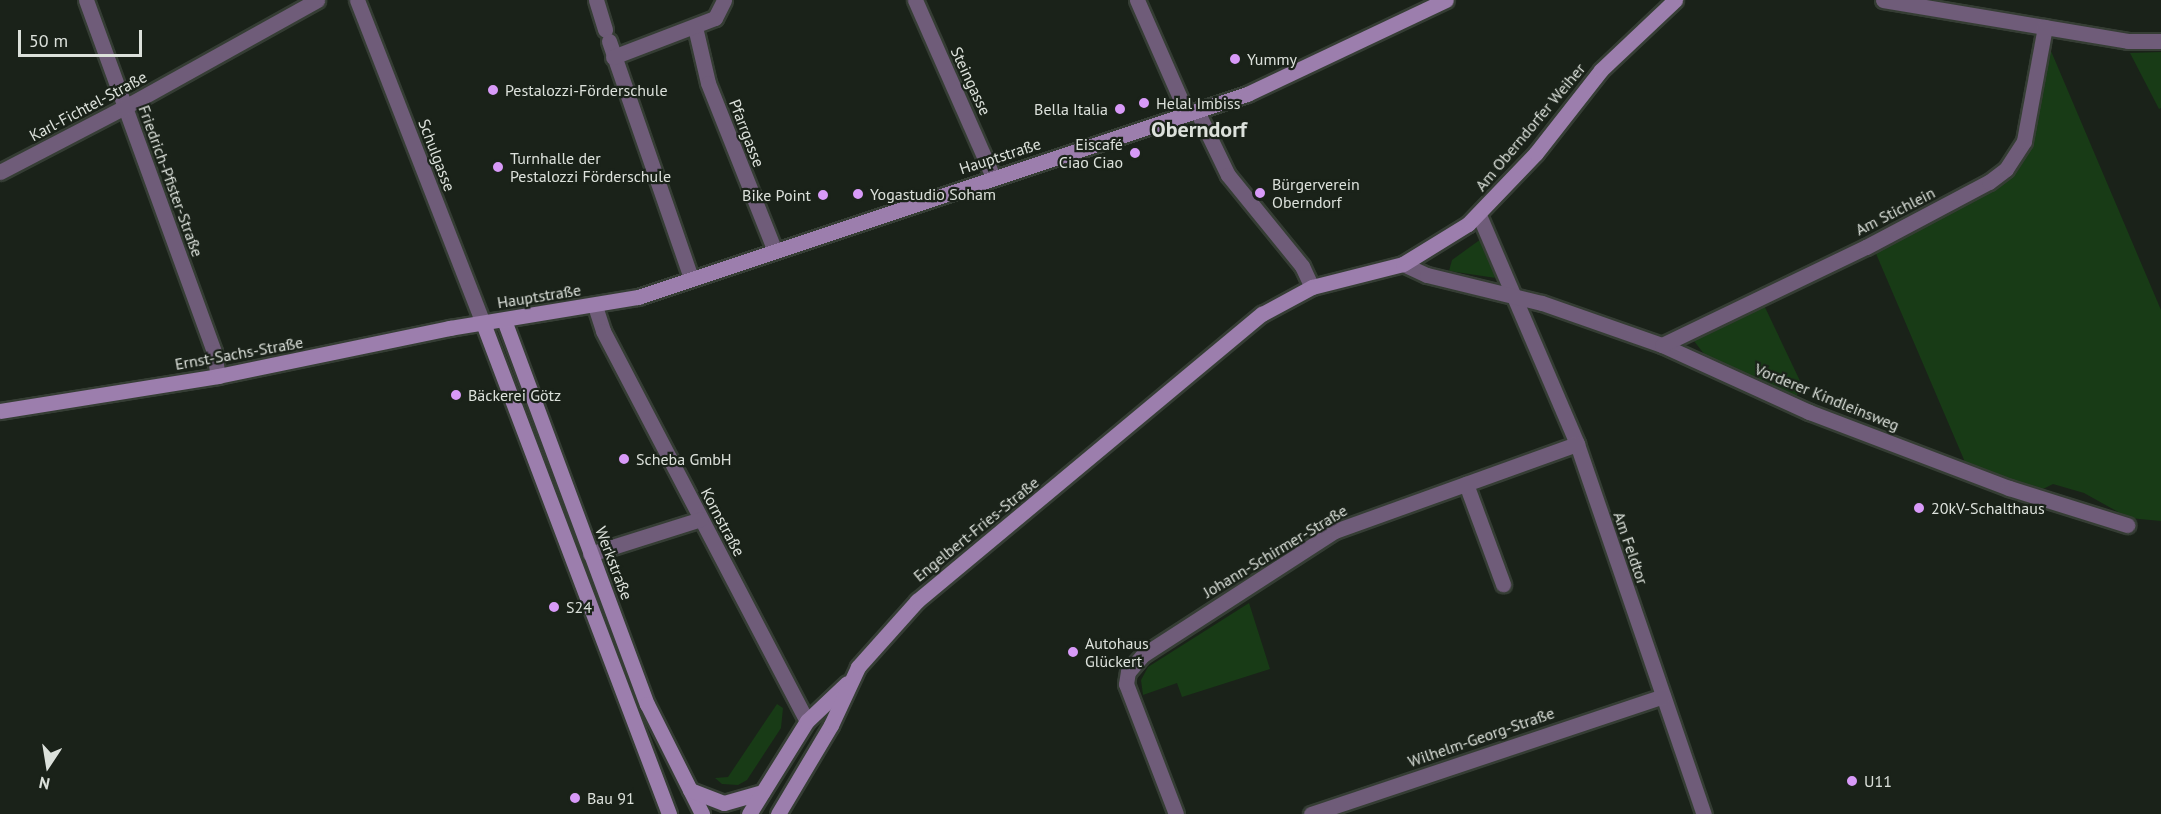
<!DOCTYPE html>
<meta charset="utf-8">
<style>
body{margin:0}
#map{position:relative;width:2161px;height:814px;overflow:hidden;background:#1a2219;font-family:"PT Sans",sans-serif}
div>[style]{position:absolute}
.green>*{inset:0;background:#183b16}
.roads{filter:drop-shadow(2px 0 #353d34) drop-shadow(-2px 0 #353d34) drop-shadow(0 2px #353d34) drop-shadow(0 -2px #353d34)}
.minor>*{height:15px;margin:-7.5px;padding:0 7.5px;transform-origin:7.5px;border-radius:7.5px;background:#6f5c79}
.secondary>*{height:15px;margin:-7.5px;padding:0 7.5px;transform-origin:7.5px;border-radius:7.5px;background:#9c7ead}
.dots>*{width:16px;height:16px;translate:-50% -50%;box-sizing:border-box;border:3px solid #1a2219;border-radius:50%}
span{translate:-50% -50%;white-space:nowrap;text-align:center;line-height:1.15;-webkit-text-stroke:4.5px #1a2219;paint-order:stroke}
.poi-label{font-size:16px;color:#dce1db}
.left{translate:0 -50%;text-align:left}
.right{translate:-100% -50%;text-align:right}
.street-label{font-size:16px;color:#dce1db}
.district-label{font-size:22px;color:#dce1db;font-weight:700}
.north{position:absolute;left:18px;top:736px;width:60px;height:60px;-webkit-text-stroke:4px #1a2219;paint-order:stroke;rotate:192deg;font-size:16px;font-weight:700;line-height:24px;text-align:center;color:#dce1db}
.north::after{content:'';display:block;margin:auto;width:21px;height:27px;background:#dce1db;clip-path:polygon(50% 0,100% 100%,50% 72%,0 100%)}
.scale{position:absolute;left:18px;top:30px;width:124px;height:27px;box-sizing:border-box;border:3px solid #dce1db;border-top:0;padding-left:8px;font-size:18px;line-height:21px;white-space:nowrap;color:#dce1db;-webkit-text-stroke:4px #1a2219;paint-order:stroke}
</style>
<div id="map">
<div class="green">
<i style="clip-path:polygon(2051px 51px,2161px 310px,2161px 521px,2129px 518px,2084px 493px,2053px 484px,2039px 491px,2011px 485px,1965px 462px,1874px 249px,1994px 190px,2015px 170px,2031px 149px,2047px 52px)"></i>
<i style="clip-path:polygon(2161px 52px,2161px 108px,2159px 109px,2130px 53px)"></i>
<i style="clip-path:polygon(1481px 239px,1496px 278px,1449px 271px,1452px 260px)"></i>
<i style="clip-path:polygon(1762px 301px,1801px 383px,1796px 399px,1708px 359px,1694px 341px,1697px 333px)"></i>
<i style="clip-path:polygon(1249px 603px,1270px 669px,1182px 697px,1177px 683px,1143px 695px,1141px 680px,1148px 667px)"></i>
<i style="clip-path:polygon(777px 704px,783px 708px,781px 728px,747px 780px,738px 785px,722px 784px,715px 778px,728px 777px)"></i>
</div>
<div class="roads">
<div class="minor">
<i style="left:86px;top:0;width:375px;rotate:70deg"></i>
<i style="left:214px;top:352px;width:24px;rotate:81deg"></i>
<i style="left:357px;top:0;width:347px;rotate:68.7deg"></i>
<i style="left:596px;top:0;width:31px;rotate:73deg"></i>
<i style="left:915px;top:0;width:193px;rotate:66.2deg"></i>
<i style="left:1137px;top:0;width:124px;rotate:66.3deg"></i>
<i style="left:1883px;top:0;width:248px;rotate:9.5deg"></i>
<i style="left:2128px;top:41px;width:33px"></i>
<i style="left:695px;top:27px;width:57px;rotate:76.9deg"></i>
<i style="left:708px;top:83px;width:179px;rotate:68.3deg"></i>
<i style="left:609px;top:41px;width:251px;rotate:70.9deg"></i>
<i style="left:613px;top:57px;width:109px;rotate:-20.9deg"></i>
<i style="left:715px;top:18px;width:20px;rotate:-63deg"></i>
<i style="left:1197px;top:111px;width:71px;rotate:64.2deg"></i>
<i style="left:1228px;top:175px;width:117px;rotate:50.9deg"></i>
<i style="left:1302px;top:266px;width:23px;rotate:65deg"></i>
<i style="left:0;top:172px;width:141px;rotate:-27.5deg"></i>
<i style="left:125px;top:107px;width:220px;rotate:-29.1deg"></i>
<i style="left:1479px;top:215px;width:249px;rotate:66.8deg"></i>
<i style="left:1577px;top:444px;width:391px;rotate:71.1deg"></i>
<i style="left:1403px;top:264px;width:26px;rotate:25deg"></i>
<i style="left:1427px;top:275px;width:118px;rotate:13.7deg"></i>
<i style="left:1542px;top:303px;width:127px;rotate:19.3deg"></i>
<i style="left:1662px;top:345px;width:162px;rotate:24.5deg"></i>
<i style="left:1809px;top:412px;width:214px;rotate:20.8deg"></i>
<i style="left:2009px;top:488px;width:124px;rotate:17.4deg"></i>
<i style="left:595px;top:306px;width:26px;rotate:72deg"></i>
<i style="left:603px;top:331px;width:440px;rotate:62.4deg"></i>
<i style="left:1662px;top:345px;width:226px;rotate:-25.7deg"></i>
<i style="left:1866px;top:247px;width:139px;rotate:-27.9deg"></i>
<i style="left:1989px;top:182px;width:21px;rotate:-37deg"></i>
<i style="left:2006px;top:169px;width:33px;rotate:-57deg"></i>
<i style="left:2024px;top:141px;width:116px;rotate:-79.6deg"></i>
<i style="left:1466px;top:484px;width:107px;rotate:69.7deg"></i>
<i style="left:590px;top:554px;width:116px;rotate:-17.5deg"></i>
<i style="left:1176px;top:814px;width:139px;rotate:-111deg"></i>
<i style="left:1126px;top:684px;width:12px;rotate:-81deg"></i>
<i style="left:1128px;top:672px;width:23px;rotate:-49deg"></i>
<i style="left:1143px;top:655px;width:229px;rotate:-32.9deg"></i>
<i style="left:1335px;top:531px;width:257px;rotate:-19.8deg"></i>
<i style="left:1311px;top:814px;width:371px;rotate:-18.5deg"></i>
</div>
<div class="secondary">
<i style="left:504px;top:320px;width:410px;rotate:69.6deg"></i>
<i style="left:647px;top:704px;width:123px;rotate:63.4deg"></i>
<i style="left:483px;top:323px;width:525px;rotate:69.25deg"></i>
<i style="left:0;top:411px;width:221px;rotate:-9.1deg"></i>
<i style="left:218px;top:376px;width:237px;rotate:-11.7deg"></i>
<i style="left:450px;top:328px;width:191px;rotate:-9.4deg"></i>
<i style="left:638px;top:297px;width:642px;rotate:-18.43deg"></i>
<i style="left:1247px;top:94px;width:220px;rotate:-25.3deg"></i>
<i style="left:690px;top:790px;width:36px;rotate:21deg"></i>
<i style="left:724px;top:803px;width:40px;rotate:-16deg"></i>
<i style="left:749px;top:814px;width:110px;rotate:-58.1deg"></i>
<i style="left:807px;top:721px;width:55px;rotate:-43.5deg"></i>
<i style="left:778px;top:814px;width:104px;rotate:-59.2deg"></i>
<i style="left:831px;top:725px;width:64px;rotate:-65deg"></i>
<i style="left:858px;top:667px;width:89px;rotate:-48.2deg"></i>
<i style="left:917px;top:601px;width:449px;rotate:-39.8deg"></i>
<i style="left:1262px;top:314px;width:57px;rotate:-28.4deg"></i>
<i style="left:1312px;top:287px;width:94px;rotate:-14.2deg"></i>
<i style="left:1403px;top:264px;width:76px;rotate:-31.6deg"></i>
<i style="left:1468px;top:224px;width:98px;rotate:-46.2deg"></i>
<i style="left:1536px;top:153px;width:105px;rotate:-51.9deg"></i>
<i style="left:1601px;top:70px;width:102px;rotate:-43.4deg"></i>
</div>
</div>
<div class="dots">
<i style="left:1235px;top:59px;background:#d89af8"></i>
<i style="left:493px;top:90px;background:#d89af8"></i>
<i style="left:1144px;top:103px;background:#d89af8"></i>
<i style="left:1120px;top:109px;background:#d89af8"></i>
<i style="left:1135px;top:153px;background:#d89af8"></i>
<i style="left:498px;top:167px;background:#d89af8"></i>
<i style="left:1260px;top:193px;background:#d89af8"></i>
<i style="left:858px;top:194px;background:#d89af8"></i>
<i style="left:823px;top:195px;background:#d89af8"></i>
<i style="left:456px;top:395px;background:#d89af8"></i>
<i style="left:624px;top:459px;background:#d89af8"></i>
<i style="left:1919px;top:508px;background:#d89af8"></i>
<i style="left:554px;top:607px;background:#d89af8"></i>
<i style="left:1073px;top:652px;background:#d89af8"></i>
<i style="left:1852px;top:781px;background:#d89af8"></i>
<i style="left:575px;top:798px;background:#d89af8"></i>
</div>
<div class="poi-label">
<span class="left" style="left:1247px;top:59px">Yummy</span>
<span class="left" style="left:505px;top:90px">Pestalozzi-Förderschule</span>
<span class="left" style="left:1156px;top:103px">Helal Imbiss</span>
<span class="right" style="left:1108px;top:109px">Bella Italia</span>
<span class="right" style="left:1123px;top:153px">Eiscafé<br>Ciao Ciao</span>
<span class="left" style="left:510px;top:167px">Turnhalle der<br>Pestalozzi Förderschule</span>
<span class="left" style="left:1272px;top:193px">Bürgerverein<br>Oberndorf</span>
<span class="left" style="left:870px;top:194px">Yogastudio Soham</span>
<span class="right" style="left:811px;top:195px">Bike Point</span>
<span class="left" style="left:468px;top:395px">Bäckerei Götz</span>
<span class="left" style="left:636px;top:459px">Scheba GmbH</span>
<span class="left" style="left:1931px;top:508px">20kV-Schalthaus</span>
<span class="left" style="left:566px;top:607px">S24</span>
<span class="left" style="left:1085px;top:652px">Autohaus<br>Glückert</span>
<span class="left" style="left:1864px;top:781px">U11</span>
<span class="left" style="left:587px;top:798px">Bau 91</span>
</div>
<div class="street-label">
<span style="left:971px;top:81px;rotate:65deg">Steingasse</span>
<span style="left:88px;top:106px;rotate:-28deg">Karl-Fichtel-Straße</span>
<span style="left:1530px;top:127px;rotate:-50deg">Am Oberndorfer Weiher</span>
<span style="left:747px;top:133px;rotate:69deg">Pfarrgasse</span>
<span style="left:437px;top:155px;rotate:69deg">Schulgasse</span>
<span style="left:1000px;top:156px;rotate:-18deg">Hauptstraße</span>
<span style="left:171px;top:181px;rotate:70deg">Friedrich-Pfister-Straße</span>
<span style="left:1895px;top:211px;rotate:-27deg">Am Stichlein</span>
<span style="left:539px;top:296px;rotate:-9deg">Hauptstraße</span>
<span style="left:239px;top:353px;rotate:-10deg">Ernst-Sachs-Straße</span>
<span style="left:1827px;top:397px;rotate:22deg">Vorderer Kindleinsweg</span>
<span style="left:723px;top:522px;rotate:62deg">Kornstraße</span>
<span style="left:976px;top:529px;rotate:-39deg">Engelbert-Fries-Straße</span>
<span style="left:1631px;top:548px;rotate:71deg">Am Feldtor</span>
<span style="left:1275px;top:551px;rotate:-31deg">Johann-Schirmer-Straße</span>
<span style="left:614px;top:563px;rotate:69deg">Werkstraße</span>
<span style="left:1481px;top:737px;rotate:-19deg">Wilhelm-Georg-Straße</span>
</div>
<div class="district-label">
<span style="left:1199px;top:130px">Oberndorf</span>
</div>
<div class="north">N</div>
<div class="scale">50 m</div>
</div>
